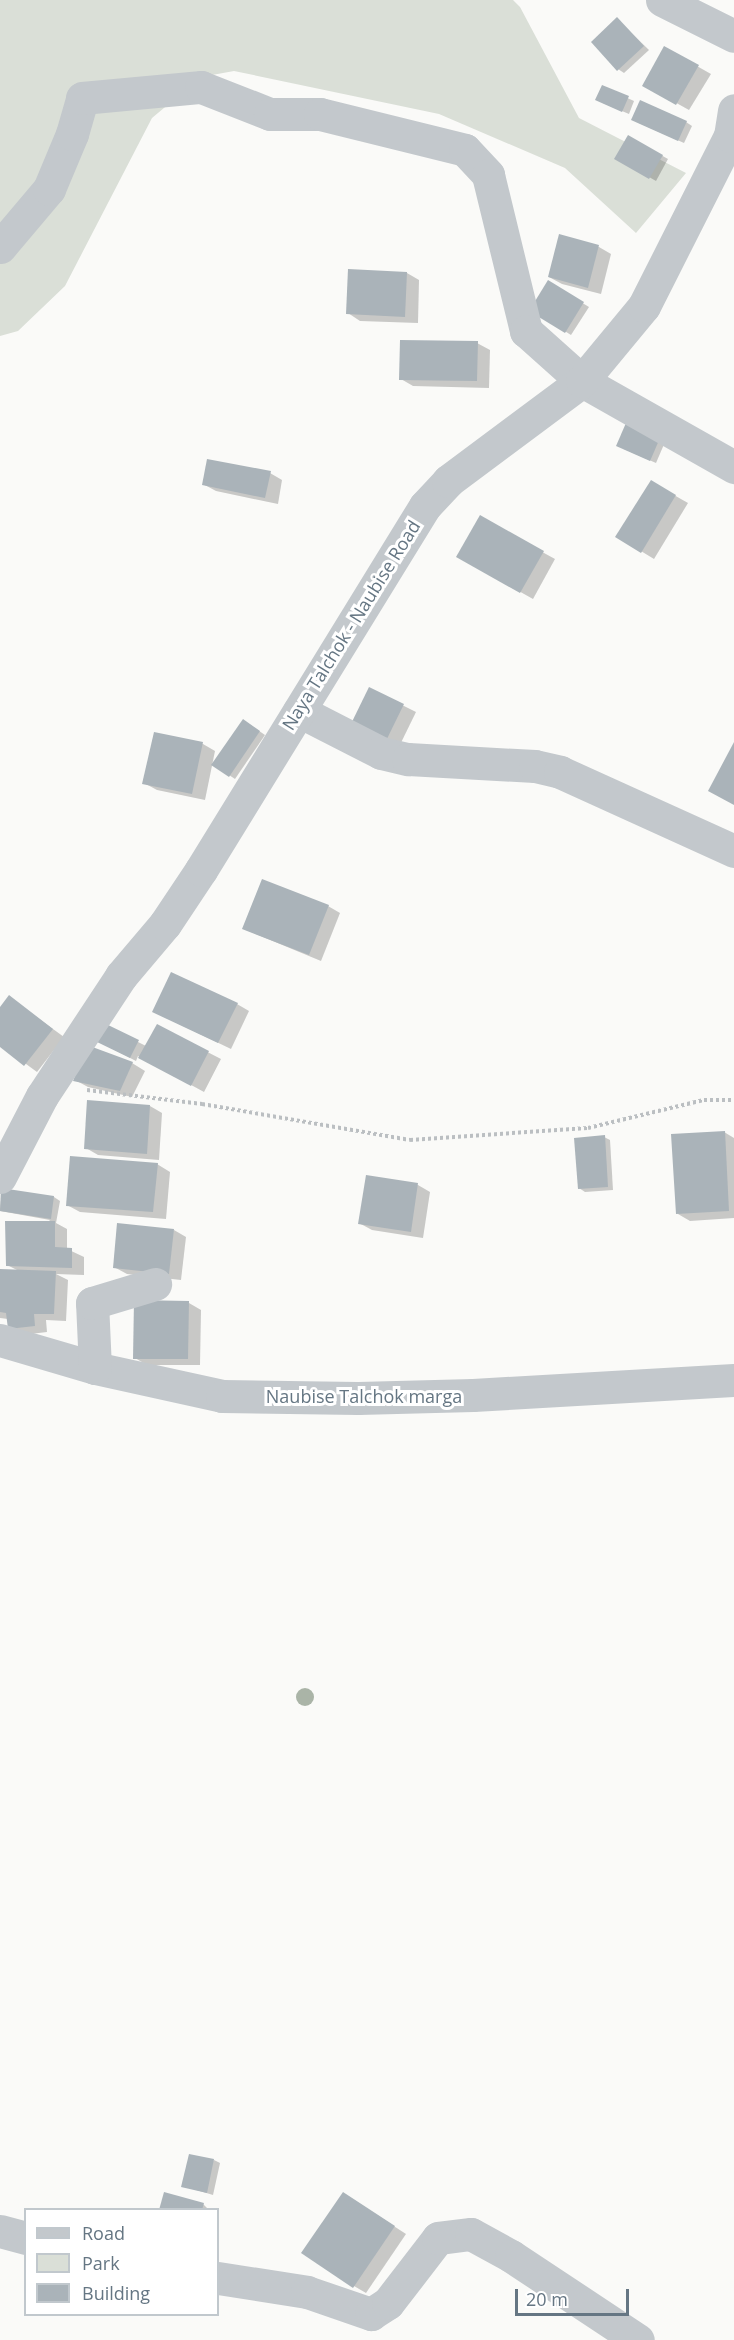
<!DOCTYPE html>
<style>
body{margin:0}
#map{position:relative;width:734px;height:2340px;overflow:hidden;background:#fafaf8;font-family:"Open Sans",sans-serif}
div>[style]{position:absolute}
.green>*{inset:0;background:#dadfd7}
.shadow>*{inset:0;background:#0003}
.building>*{inset:0;background:#aab3b9}
.path>*{height:4px;margin-top:-2px;transform-origin:0;background:repeating-linear-gradient(90deg,#bbbfc2 0 3px,transparent 0 6px)}
.minor>*{height:33px;margin:-16.5px;padding:0 16.5px;transform-origin:16.5px;border-radius:16.5px;background:#c3c8cc}
.trees>*{width:18px;height:18px;margin:-9px;border-radius:50%;background:#aab4a7}
span{translate:-50% -50%;white-space:nowrap;text-align:center;line-height:1.15;-webkit-text-stroke:6px #fff;paint-order:stroke}
.street-label{font-size:18px;color:#657683}
.legend{position:absolute;left:24px;top:2208px;width:195px;height:108px;box-sizing:border-box;background:#fff;border:2px solid #c1c8cd;margin:0;padding:8px 10px;list-style:none;font-size:18px;color:#657683}
.legend li{display:flex;align-items:center;gap:12px;height:30px}
.legend b{width:30px;border:2px solid #c1c8cd}
.scale{position:absolute;left:515px;top:2289px;width:114px;height:27px;box-sizing:border-box;border:3px solid #657683;border-top:0;padding-left:8px;font-size:18px;line-height:21px;white-space:nowrap;color:#657683;-webkit-text-stroke:4px #fff;paint-order:stroke}
</style>
<div id="map">
<div class="green">
<i style="clip-path:polygon(0 0,513px 0,520px 7px,579px 118px,686px 173px,636px 233px,565px 168px,439px 114px,234px 71px,201px 77px,152px 118px,65px 286px,18px 331px,0 336px)"></i>
</div>
<div class="shadow">
<i style="clip-path:polygon(617px 19px,649px 50px,624px 73px,618px 69px)"></i>
<i style="clip-path:polygon(665px 48px,711px 74px,689px 110px,644px 85px)"></i>
<i style="clip-path:polygon(603px 87px,634px 101px,629px 114px,603px 103px)"></i>
<i style="clip-path:polygon(686px 122px,692px 126px,684px 143px,639px 123px)"></i>
<i style="clip-path:polygon(629px 137px,668px 159px,656px 181px,616px 158px)"></i>
<i style="clip-path:polygon(560px 236px,599px 247px,611px 254px,601px 294px,562px 284px,549px 277px)"></i>
<i style="clip-path:polygon(407px 273px,419px 280px,418px 323px,360px 321px,348px 313px)"></i>
<i style="clip-path:polygon(548px 282px,589px 307px,571px 335px,531px 310px)"></i>
<i style="clip-path:polygon(477px 343px,490px 350px,489px 388px,413px 386px,401px 379px)"></i>
<i style="clip-path:polygon(627px 425px,665px 442px,656px 463px,624px 449px)"></i>
<i style="clip-path:polygon(270px 473px,282px 480px,278px 504px,216px 491px,203px 484px)"></i>
<i style="clip-path:polygon(651px 482px,688px 503px,654px 559px,618px 537px)"></i>
<i style="clip-path:polygon(480px 518px,555px 559px,533px 599px,458px 557px)"></i>
<i style="clip-path:polygon(370px 689px,416px 712px,395px 755px,361px 739px)"></i>
<i style="clip-path:polygon(249px 724px,265px 735px,235px 779px,229px 775px)"></i>
<i style="clip-path:polygon(155px 733px,203px 744px,215px 751px,205px 800px,157px 790px,144px 783px)"></i>
<i style="clip-path:polygon(328px 906px,340px 913px,321px 961px,244px 929px)"></i>
<i style="clip-path:polygon(9px 997px,64px 1037px,37px 1072px,0 1045px,0 1009px)"></i>
<i style="clip-path:polygon(237px 1004px,249px 1011px,231px 1049px,154px 1012px)"></i>
<i style="clip-path:polygon(157px 1026px,221px 1059px,204px 1092px,138px 1056px,136px 1061px,105px 1045px,138px 1042px,146px 1046px)"></i>
<i style="clip-path:polygon(132px 1063px,145px 1071px,132px 1097px,88px 1087px,75px 1080px)"></i>
<i style="clip-path:polygon(150px 1106px,162px 1113px,159px 1160px,98px 1155px,86px 1148px)"></i>
<i style="clip-path:polygon(724px 1132px,734px 1138px,734px 1218px,690px 1221px,678px 1214px)"></i>
<i style="clip-path:polygon(604px 1137px,610px 1140px,613px 1190px,585px 1192px,579px 1188px)"></i>
<i style="clip-path:polygon(157px 1164px,170px 1172px,166px 1219px,80px 1212px,67px 1205px)"></i>
<i style="clip-path:polygon(367px 1177px,418px 1185px,430px 1192px,423px 1238px,372px 1230px,359px 1223px)"></i>
<i style="clip-path:polygon(2px 1189px,54px 1197px,60px 1201px,56px 1223px,67px 1229px,67px 1249px,84px 1257px,84px 1275px,56px 1274px,68px 1280px,66px 1321px,46px 1320px,47px 1332px,22px 1335px,8px 1319px,0 1318px,0 1271px,19px 1271px,7px 1265px,50px 1220px,0 1211px)"></i>
<i style="clip-path:polygon(174px 1230px,186px 1237px,181px 1280px,127px 1274px,114px 1267px)"></i>
<i style="clip-path:polygon(189px 1303px,201px 1310px,200px 1365px,147px 1365px,135px 1358px)"></i>
<i style="clip-path:polygon(214px 2160px,220px 2163px,213px 2195px,183px 2186px)"></i>
<i style="clip-path:polygon(355px 2201px,406px 2234px,366px 2293px,354px 2286px)"></i>
<i style="clip-path:polygon(203px 2204px,209px 2210px,161px 2210px)"></i>
</div>
<div class="building">
<i style="clip-path:polygon(617px 17px,644px 46px,617px 71px,591px 42px)"></i>
<i style="clip-path:polygon(664px 46px,699px 65px,676px 105px,642px 86px)"></i>
<i style="clip-path:polygon(602px 85px,629px 96px,622px 112px,595px 100px)"></i>
<i style="clip-path:polygon(640px 100px,687px 121px,678px 141px,631px 120px)"></i>
<i style="clip-path:polygon(628px 135px,663px 155px,649px 179px,614px 159px)"></i>
<i style="clip-path:polygon(559px 234px,599px 245px,588px 288px,548px 277px)"></i>
<i style="clip-path:polygon(348px 269px,407px 272px,405px 317px,346px 314px)"></i>
<i style="clip-path:polygon(548px 280px,584px 302px,565px 333px,529px 311px)"></i>
<i style="clip-path:polygon(400px 340px,478px 341px,477px 381px,399px 380px)"></i>
<i style="clip-path:polygon(626px 423px,660px 438px,650px 461px,616px 446px)"></i>
<i style="clip-path:polygon(207px 459px,271px 471px,265px 498px,202px 485px)"></i>
<i style="clip-path:polygon(651px 480px,676px 495px,641px 553px,615px 537px)"></i>
<i style="clip-path:polygon(480px 515px,544px 551px,520px 593px,456px 557px)"></i>
<i style="clip-path:polygon(369px 687px,404px 704px,382px 749px,347px 732px)"></i>
<i style="clip-path:polygon(243px 719px,260px 731px,229px 777px,211px 765px)"></i>
<i style="clip-path:polygon(154px 732px,203px 742px,192px 794px,142px 784px)"></i>
<i style="clip-path:polygon(734px 742px,734px 805px,708px 791px)"></i>
<i style="clip-path:polygon(262px 879px,329px 905px,309px 955px,242px 929px)"></i>
<i style="clip-path:polygon(171px 972px,238px 1003px,218px 1043px,152px 1012px)"></i>
<i style="clip-path:polygon(9px 995px,53px 1029px,24px 1066px,0 1047px,0 1007px)"></i>
<i style="clip-path:polygon(106px 1024px,139px 1040px,130px 1058px,97px 1042px)"></i>
<i style="clip-path:polygon(157px 1024px,209px 1051px,191px 1086px,138px 1058px)"></i>
<i style="clip-path:polygon(87px 1045px,133px 1062px,120px 1091px,73px 1081px)"></i>
<i style="clip-path:polygon(87px 1100px,150px 1105px,147px 1154px,84px 1149px)"></i>
<i style="clip-path:polygon(725px 1131px,729px 1211px,676px 1214px,671px 1134px)"></i>
<i style="clip-path:polygon(605px 1135px,608px 1187px,578px 1189px,574px 1138px)"></i>
<i style="clip-path:polygon(70px 1156px,158px 1163px,153px 1212px,66px 1206px)"></i>
<i style="clip-path:polygon(366px 1175px,418px 1183px,411px 1232px,358px 1224px)"></i>
<i style="clip-path:polygon(1px 1188px,54px 1196px,51px 1219px,0 1211px)"></i>
<i style="clip-path:polygon(5px 1221px,55px 1221px,55px 1247px,72px 1248px,72px 1268px,6px 1266px)"></i>
<i style="clip-path:polygon(117px 1223px,174px 1229px,169px 1274px,113px 1268px)"></i>
<i style="clip-path:polygon(0 1269px,56px 1271px,54px 1314px,34px 1314px,35px 1326px,8px 1329px,6px 1313px,0 1312px)"></i>
<i style="clip-path:polygon(134px 1300px,189px 1301px,188px 1359px,133px 1359px)"></i>
<i style="clip-path:polygon(189px 2154px,214px 2159px,207px 2193px,181px 2187px)"></i>
<i style="clip-path:polygon(164px 2192px,204px 2203px,202px 2210px,159px 2210px)"></i>
<i style="clip-path:polygon(343px 2192px,395px 2226px,353px 2288px,301px 2253px)"></i>
</div>
<div class="path">
<i style="left:87px;top:1090px;width:116px;rotate:6.9deg"></i>
<i style="left:202px;top:1104px;width:211px;rotate:9.8deg"></i>
<i style="left:410px;top:1140px;width:178px;rotate:-3.9deg"></i>
<i style="left:588px;top:1128px;width:119px;rotate:-13.6deg"></i>
<i style="left:704px;top:1100px;width:30px"></i>
</div>
<div class="minor">
<i style="left:662px;top:0;width:80px;rotate:26.6deg"></i>
<i style="left:0;top:247px;width:76px;rotate:-49.8deg"></i>
<i style="left:49px;top:189px;width:60px;rotate:-67.3deg"></i>
<i style="left:72px;top:134px;width:37px;rotate:-74deg"></i>
<i style="left:82px;top:98px;width:120px;rotate:-5.3deg"></i>
<i style="left:201px;top:87px;width:74px;rotate:21.4deg"></i>
<i style="left:270px;top:114px;width:50px"></i>
<i style="left:320px;top:114px;width:149px;rotate:13.9deg"></i>
<i style="left:465px;top:150px;width:34px;rotate:47deg"></i>
<i style="left:488px;top:175px;width:161px;rotate:76.3deg"></i>
<i style="left:526px;top:331px;width:75px;rotate:41.8deg"></i>
<i style="left:582px;top:381px;width:175px;rotate:29.5deg"></i>
<i style="left:299px;top:711px;width:92px;rotate:27.1deg"></i>
<i style="left:381px;top:753px;width:28px;rotate:13deg"></i>
<i style="left:408px;top:759px;width:127px;rotate:3.2deg"></i>
<i style="left:535px;top:766px;width:26px;rotate:13deg"></i>
<i style="left:560px;top:772px;width:191px;rotate:24.4deg"></i>
<i style="left:0;top:1177px;width:91px;rotate:-62.6deg"></i>
<i style="left:42px;top:1096px;width:144px;rotate:-56.6deg"></i>
<i style="left:121px;top:976px;width:68px;rotate:-49.8deg"></i>
<i style="left:165px;top:924px;width:65px;rotate:-56.3deg"></i>
<i style="left:201px;top:870px;width:427px;rotate:-58.4deg"></i>
<i style="left:425px;top:506px;width:34px;rotate:-47deg"></i>
<i style="left:448px;top:481px;width:167px;rotate:-36.7deg"></i>
<i style="left:582px;top:381px;width:97px;rotate:-50.4deg"></i>
<i style="left:644px;top:306px;width:191px;rotate:-63.2deg"></i>
<i style="left:730px;top:136px;width:26px;rotate:-81deg"></i>
<i style="left:0;top:1340px;width:99px;rotate:16.4deg"></i>
<i style="left:95px;top:1368px;width:130px;rotate:12.4deg"></i>
<i style="left:222px;top:1396px;width:136px;rotate:0.8deg"></i>
<i style="left:358px;top:1398px;width:115px;rotate:-1.5deg"></i>
<i style="left:473px;top:1395px;width:261px;rotate:-3.3deg"></i>
<i style="left:95px;top:1368px;width:65px;rotate:-92.6deg"></i>
<i style="left:92px;top:1303px;width:66px;rotate:-16.8deg"></i>
<i style="left:0;top:2231px;width:27px;rotate:15deg"></i>
<i style="left:218px;top:2278px;width:90px;rotate:8.9deg"></i>
<i style="left:307px;top:2292px;width:68px;rotate:19deg"></i>
<i style="left:371px;top:2314px;width:20px;rotate:-33deg"></i>
<i style="left:388px;top:2303px;width:82px;rotate:-52.4deg"></i>
<i style="left:438px;top:2238px;width:33px;rotate:-7deg"></i>
<i style="left:471px;top:2234px;width:46px;rotate:28.8deg"></i>
<i style="left:511px;top:2256px;width:152px;rotate:33.5deg"></i>
</div>
<div class="trees">
<i style="left:305px;top:1697px"></i>
</div>
<div class="street-label">
<span style="left:351px;top:625px;rotate:-58deg">Naya Talchok - Naubise Road</span>
<span style="left:364px;top:1396px">Naubise Talchok marga</span>
</div>
<ul class="legend">
<li><b style="height:8px;background:#c3c8cc"></b>Road</li>
<li><b style="height:16px;background:#dadfd7"></b>Park</li>
<li><b style="height:16px;background:#aab3b9"></b>Building</li>
</ul>
<div class="scale">20 m</div>
</div>
